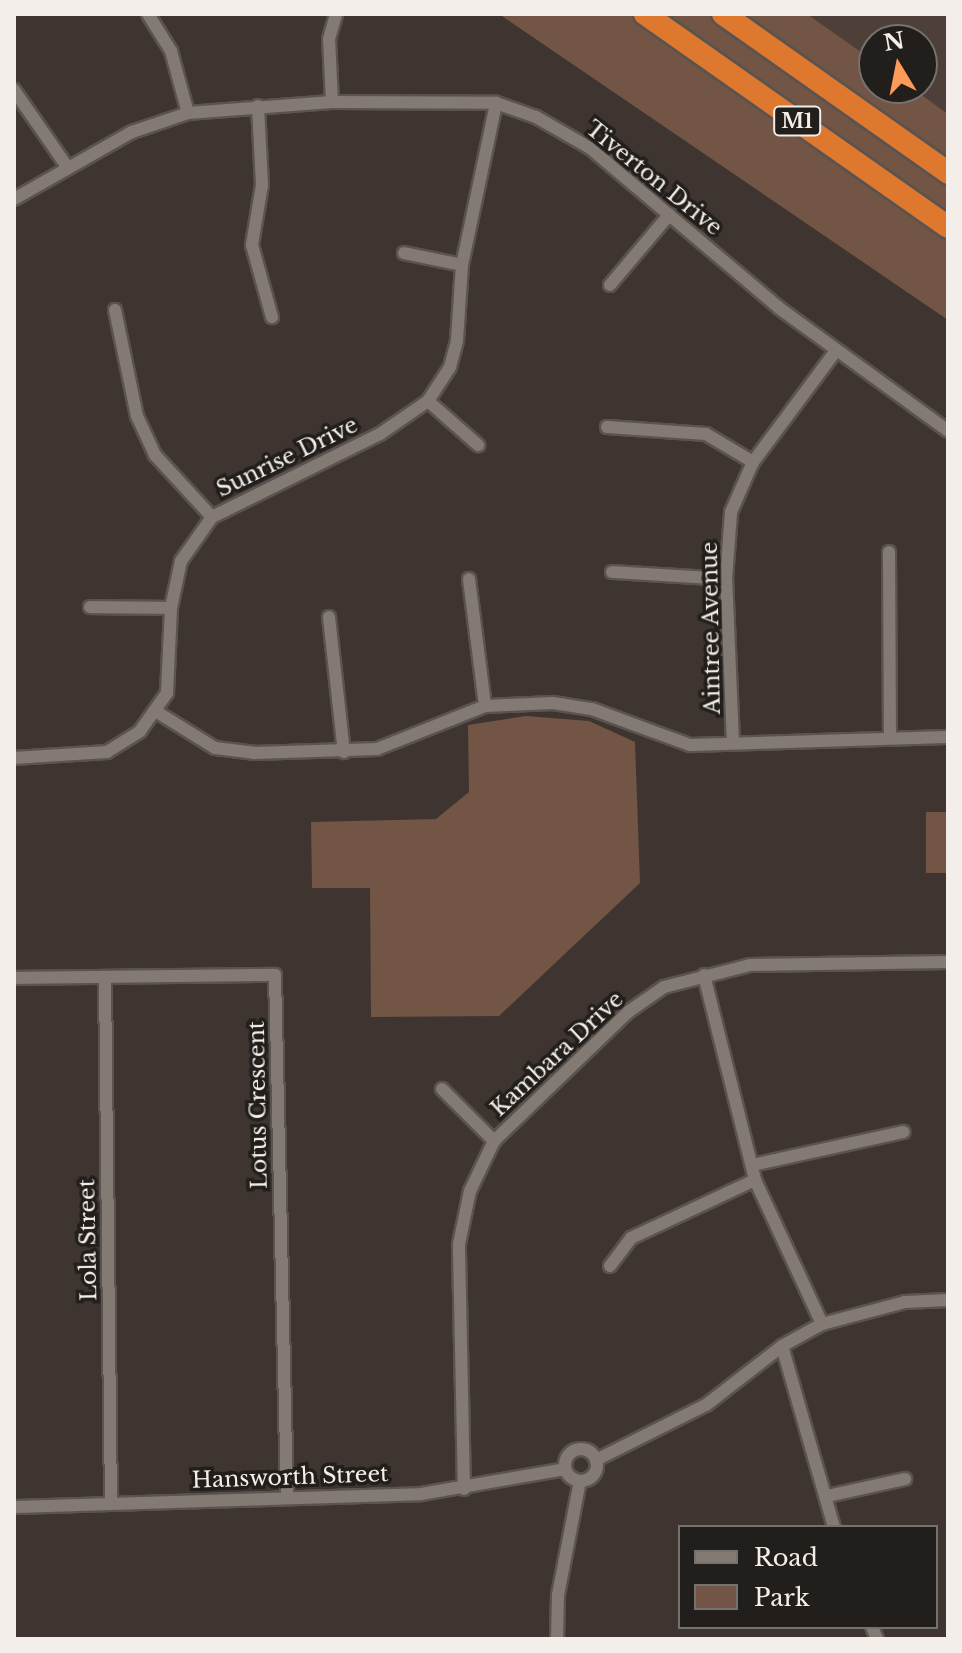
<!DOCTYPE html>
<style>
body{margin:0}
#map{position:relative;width:962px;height:1653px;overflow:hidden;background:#3e3530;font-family:"Libre Baskerville",serif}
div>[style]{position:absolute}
.built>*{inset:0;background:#4e4038}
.green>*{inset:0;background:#725544}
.roads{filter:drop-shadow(2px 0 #5a534f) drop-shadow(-2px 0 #5a534f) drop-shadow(0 2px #5a534f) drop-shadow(0 -2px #5a534f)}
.street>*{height:12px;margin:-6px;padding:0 6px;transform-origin:6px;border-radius:6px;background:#847a74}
.street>.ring{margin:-6px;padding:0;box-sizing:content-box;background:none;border:12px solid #847a74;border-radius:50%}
.highway>*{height:22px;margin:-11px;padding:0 11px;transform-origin:11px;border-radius:11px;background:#de782e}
span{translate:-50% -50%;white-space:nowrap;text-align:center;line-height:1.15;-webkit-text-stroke:7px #211e1b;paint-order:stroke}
.shield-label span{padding:2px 6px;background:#211e1b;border:2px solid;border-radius:6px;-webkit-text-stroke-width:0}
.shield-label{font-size:20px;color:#f3eeea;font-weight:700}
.street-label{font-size:22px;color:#f3eeea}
.frame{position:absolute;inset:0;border:16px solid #f3eeea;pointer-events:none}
.legend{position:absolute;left:678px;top:1525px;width:260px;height:104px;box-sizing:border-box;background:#211e1b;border:2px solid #75716e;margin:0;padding:10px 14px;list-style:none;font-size:24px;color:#f3eeea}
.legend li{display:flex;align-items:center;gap:16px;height:40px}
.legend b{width:40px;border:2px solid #75716e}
.north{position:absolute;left:858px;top:24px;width:80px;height:80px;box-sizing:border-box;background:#211e1b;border:2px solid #75716e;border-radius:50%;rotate:350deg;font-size:22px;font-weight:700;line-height:32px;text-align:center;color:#f3eeea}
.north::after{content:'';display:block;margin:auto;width:28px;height:36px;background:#fe9b59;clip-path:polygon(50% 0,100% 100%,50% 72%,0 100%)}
</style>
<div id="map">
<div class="built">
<i style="clip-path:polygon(807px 14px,948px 14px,948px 114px,912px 88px,922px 88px,922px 40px,874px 40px,874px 61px)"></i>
</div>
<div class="green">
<i style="clip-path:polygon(499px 14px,807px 14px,874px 61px,874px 88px,912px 88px,948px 114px,948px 320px)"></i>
<i style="clip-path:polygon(526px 716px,589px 721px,635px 742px,640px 883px,499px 1016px,371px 1017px,370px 888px,312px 888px,311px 822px,436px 819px,469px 792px,468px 725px)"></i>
<i style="clip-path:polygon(926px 812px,948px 812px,948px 873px,926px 873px)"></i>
</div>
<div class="roads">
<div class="street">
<i style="left:148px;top:14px;width:44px;rotate:58.1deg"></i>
<i style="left:171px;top:51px;width:64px;rotate:74.7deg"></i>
<i style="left:14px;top:90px;width:95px;rotate:55.3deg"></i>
<i style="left:332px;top:102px;width:63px;rotate:-92.7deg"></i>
<i style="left:329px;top:39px;width:26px;rotate:-74deg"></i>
<i style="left:258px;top:106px;width:79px;rotate:87.1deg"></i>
<i style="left:262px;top:185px;width:61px;rotate:99.5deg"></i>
<i style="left:252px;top:245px;width:75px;rotate:74.5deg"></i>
<i style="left:14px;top:199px;width:136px;rotate:-29.6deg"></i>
<i style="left:132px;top:132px;width:59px;rotate:-18.7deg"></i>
<i style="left:188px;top:113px;width:144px;rotate:-4.4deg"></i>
<i style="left:332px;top:102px;width:164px;rotate:0.3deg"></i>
<i style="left:496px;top:103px;width:42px;rotate:19.3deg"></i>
<i style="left:536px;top:117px;width:62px;rotate:29.9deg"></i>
<i style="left:590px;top:148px;width:248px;rotate:40.2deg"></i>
<i style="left:779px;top:308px;width:209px;rotate:36deg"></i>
<i style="left:404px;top:253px;width:59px;rotate:11.7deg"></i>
<i style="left:610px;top:285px;width:92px;rotate:-49.9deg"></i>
<i style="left:115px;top:310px;width:108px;rotate:78.3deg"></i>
<i style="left:137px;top:416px;width:43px;rotate:65.2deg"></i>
<i style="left:155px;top:455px;width:84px;rotate:47.4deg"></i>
<i style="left:428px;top:401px;width:67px;rotate:41.3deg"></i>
<i style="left:607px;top:427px;width:99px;rotate:4deg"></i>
<i style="left:706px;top:434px;width:55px;rotate:30.8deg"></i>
<i style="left:889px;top:552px;width:186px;rotate:89.7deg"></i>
<i style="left:612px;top:572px;width:114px;rotate:3.5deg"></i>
<i style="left:469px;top:579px;width:128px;rotate:82.8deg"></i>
<i style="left:90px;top:607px;width:81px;rotate:0.7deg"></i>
<i style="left:329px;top:617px;width:136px;rotate:83.7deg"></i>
<i style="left:157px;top:712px;width:68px;rotate:31.8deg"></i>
<i style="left:215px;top:748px;width:39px;rotate:7deg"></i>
<i style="left:254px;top:753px;width:123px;rotate:-1.9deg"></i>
<i style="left:377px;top:749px;width:116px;rotate:-21.7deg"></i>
<i style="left:485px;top:706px;width:68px;rotate:-2.5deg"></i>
<i style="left:553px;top:703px;width:39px;rotate:9deg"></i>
<i style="left:592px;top:709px;width:104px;rotate:20.2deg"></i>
<i style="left:690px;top:745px;width:258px;rotate:-1.8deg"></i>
<i style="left:733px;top:743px;width:164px;rotate:-92.4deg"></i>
<i style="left:726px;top:579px;width:67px;rotate:-85.7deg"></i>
<i style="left:731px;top:512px;width:55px;rotate:-66.3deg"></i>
<i style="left:753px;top:462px;width:137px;rotate:-53.3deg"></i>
<i style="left:14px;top:758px;width:93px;rotate:-3.7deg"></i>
<i style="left:107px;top:752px;width:39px;rotate:-32deg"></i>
<i style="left:140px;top:731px;width:47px;rotate:-54.6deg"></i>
<i style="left:167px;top:693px;width:85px;rotate:-87.3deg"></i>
<i style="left:171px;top:608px;width:48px;rotate:-78deg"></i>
<i style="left:181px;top:561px;width:54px;rotate:-54.8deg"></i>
<i style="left:212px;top:517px;width:187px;rotate:-26.3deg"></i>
<i style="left:380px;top:434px;width:58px;rotate:-34.5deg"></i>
<i style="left:428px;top:401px;width:40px;rotate:-57.1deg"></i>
<i style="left:450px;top:367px;width:28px;rotate:-75deg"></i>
<i style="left:457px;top:340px;width:75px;rotate:-86.2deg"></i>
<i style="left:462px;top:265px;width:166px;rotate:-78.1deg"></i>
<i style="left:704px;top:975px;width:211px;rotate:76deg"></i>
<i style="left:755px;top:1180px;width:159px;rotate:65deg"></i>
<i style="left:105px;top:977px;width:526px;rotate:89.35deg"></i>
<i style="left:14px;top:978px;width:261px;rotate:-0.7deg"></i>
<i style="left:275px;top:975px;width:522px;rotate:88.68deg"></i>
<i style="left:442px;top:1089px;width:74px;rotate:45deg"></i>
<i style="left:752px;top:1165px;width:155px;rotate:-12.3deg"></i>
<i style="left:610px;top:1266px;width:35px;rotate:-53deg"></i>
<i style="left:631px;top:1238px;width:137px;rotate:-25.1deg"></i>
<i style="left:782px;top:1346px;width:188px;rotate:74deg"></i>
<i class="ring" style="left:565px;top:1449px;width:20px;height:20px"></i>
<i style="left:596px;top:1460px;width:123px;rotate:-26.6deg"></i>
<i style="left:706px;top:1405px;width:96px;rotate:-37.8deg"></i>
<i style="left:782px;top:1346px;width:46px;rotate:-28.8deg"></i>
<i style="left:822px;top:1324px;width:86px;rotate:-14.8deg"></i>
<i style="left:905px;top:1302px;width:43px;rotate:-2.7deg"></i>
<i style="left:464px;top:1489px;width:245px;rotate:-91.2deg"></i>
<i style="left:459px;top:1244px;width:54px;rotate:-78.3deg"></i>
<i style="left:470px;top:1191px;width:55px;rotate:-64.4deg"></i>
<i style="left:494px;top:1141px;width:186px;rotate:-43.9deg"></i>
<i style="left:628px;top:1012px;width:44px;rotate:-34.8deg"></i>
<i style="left:664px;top:987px;width:89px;rotate:-14.3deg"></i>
<i style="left:750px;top:965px;width:198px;rotate:-0.9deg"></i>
<i style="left:827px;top:1496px;width:80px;rotate:-12.3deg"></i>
<i style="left:14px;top:1507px;width:407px;rotate:-1.8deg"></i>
<i style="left:421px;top:1494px;width:146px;rotate:-9.8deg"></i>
<i style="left:872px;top:1627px;width:13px;rotate:67deg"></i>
<i style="left:557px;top:1639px;width:44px;rotate:-88.7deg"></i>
<i style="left:558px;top:1595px;width:116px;rotate:-79.1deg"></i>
</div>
<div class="highway">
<i style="left:645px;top:14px;width:370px;rotate:35.1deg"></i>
<i style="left:723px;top:14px;width:276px;rotate:35.2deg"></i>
</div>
</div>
<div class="shield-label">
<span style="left:797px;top:121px">M1</span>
</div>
<div class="street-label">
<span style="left:654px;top:178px;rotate:39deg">Tiverton Drive</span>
<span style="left:287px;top:457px;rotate:-26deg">Sunrise Drive</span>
<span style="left:711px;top:628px;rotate:-91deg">Aintree Avenue</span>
<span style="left:557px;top:1054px;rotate:-43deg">Kambara Drive</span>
<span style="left:258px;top:1105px;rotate:-91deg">Lotus Crescent</span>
<span style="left:88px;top:1240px;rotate:-91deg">Lola Street</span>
<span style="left:290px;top:1477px;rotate:-2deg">Hansworth Street</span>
</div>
<div class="frame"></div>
<ul class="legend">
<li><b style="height:10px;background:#847a74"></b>Road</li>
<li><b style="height:22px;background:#725544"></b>Park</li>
</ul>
<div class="north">N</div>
</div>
